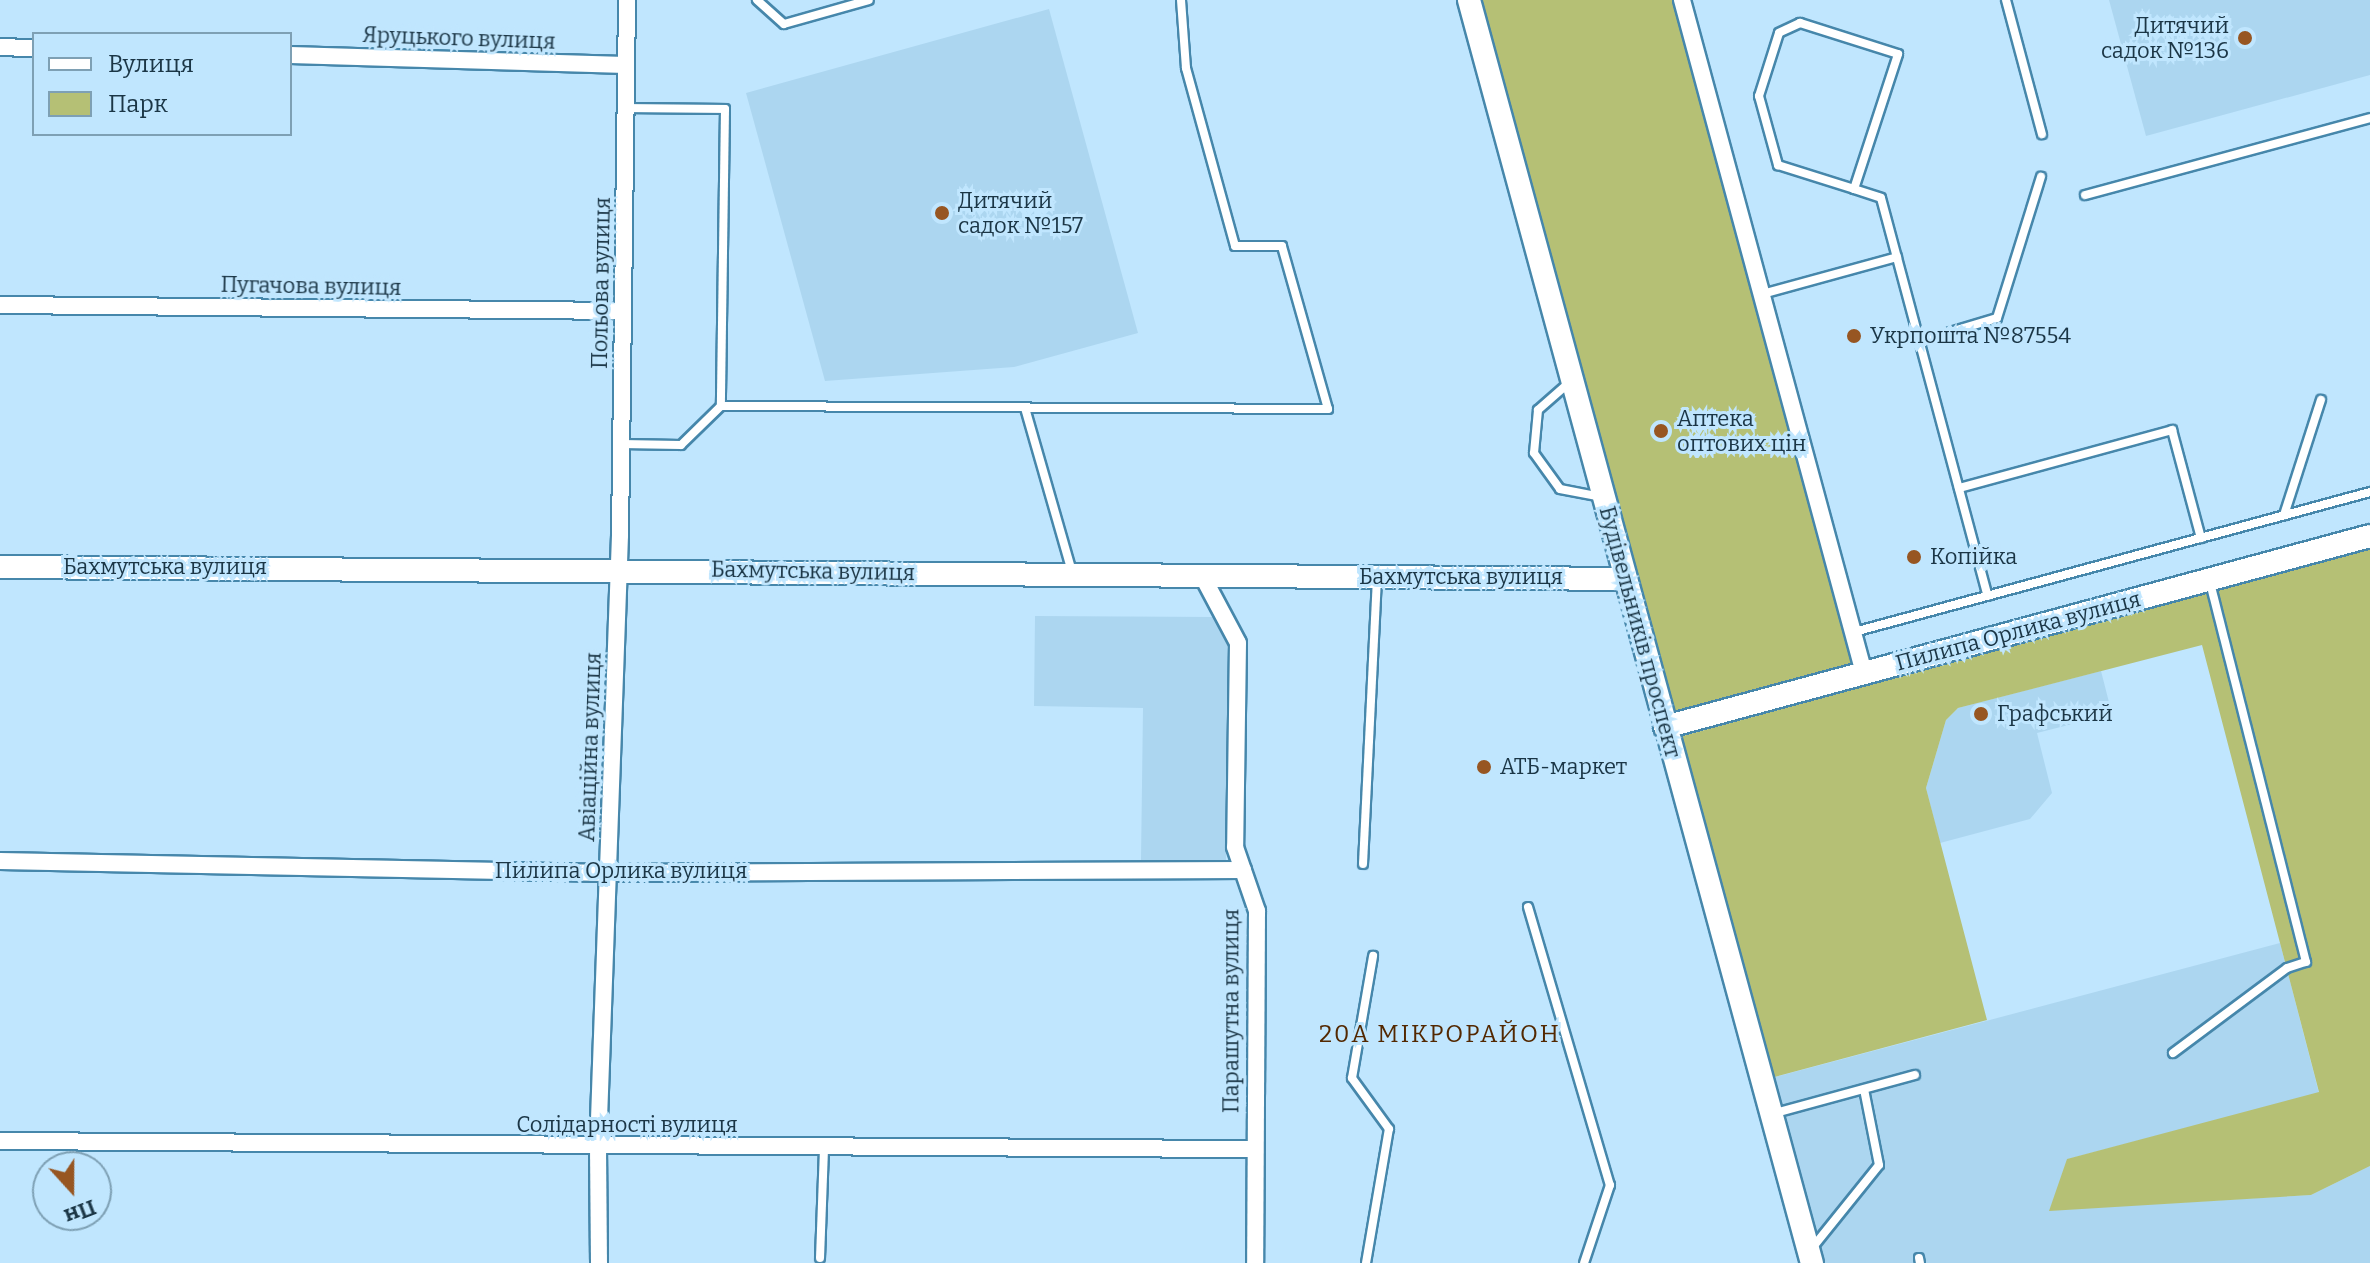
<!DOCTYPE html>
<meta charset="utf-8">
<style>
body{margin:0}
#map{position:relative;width:2370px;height:1263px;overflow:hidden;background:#c0e6fe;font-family:Bitter,serif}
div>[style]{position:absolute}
.built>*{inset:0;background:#acd6f0}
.green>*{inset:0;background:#b5c075}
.roads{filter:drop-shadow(2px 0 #4687ab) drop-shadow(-2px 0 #4687ab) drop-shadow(0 2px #4687ab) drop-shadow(0 -2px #4687ab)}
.lane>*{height:8px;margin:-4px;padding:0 4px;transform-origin:4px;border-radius:4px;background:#fff}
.street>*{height:16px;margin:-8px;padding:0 8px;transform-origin:8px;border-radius:8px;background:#fff}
.secondary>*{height:22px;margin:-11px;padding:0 11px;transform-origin:11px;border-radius:11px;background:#fff}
.dots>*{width:22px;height:22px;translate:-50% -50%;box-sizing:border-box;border:4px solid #c0e6fe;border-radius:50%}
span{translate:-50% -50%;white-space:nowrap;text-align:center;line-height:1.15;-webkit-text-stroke:6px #c0e6fe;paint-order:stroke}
.poi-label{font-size:22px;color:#1b3646}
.right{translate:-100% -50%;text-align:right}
.left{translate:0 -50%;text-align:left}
.street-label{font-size:22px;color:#1b3646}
.neighbourhood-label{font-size:24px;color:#532801;letter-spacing:2px}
.legend{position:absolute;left:32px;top:32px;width:260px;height:104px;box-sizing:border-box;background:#c0e6fe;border:2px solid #7ea0b4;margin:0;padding:10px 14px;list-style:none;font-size:24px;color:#1b3646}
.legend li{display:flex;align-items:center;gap:16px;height:40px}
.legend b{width:40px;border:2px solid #7ea0b4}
.north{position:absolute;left:32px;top:1151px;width:80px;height:80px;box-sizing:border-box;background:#c0e6fe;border:2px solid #7ea0b4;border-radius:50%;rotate:159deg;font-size:22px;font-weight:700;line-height:32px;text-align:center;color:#1b3646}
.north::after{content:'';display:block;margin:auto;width:28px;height:36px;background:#975622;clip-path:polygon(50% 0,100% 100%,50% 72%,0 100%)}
</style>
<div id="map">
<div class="built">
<i style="clip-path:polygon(2109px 0,2370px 0,2370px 75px,2146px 136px)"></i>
<i style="clip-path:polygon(1049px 9px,1138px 333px,1014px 367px,825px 381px,746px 93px)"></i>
<i style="clip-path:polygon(1035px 616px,1215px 617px,1228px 644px,1226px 861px,1141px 860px,1143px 708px,1034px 706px)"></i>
<i style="clip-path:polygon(2101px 671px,2112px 714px,2037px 733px,2052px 793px,2030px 819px,1940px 843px,1926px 788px,1946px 720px,1958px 708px)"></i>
<i style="clip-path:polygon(2280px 943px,2319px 1093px,2068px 1159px,2050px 1210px,2311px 1195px,2370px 1166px,2370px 1263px,1823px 1263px,1771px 1078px)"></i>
</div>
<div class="green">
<i style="clip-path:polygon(1480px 0,1673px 0,1853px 664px,1673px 713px)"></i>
<i style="clip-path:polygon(2370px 549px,2370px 1166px,2311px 1195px,2049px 1211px,2067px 1159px,2319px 1092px,2202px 645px,1958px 708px,1946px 720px,1926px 788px,1987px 1020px,1771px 1078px,1679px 737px)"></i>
</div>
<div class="roads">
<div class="lane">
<i style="left:757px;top:0;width:36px;rotate:42deg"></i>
<i style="left:784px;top:24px;width:88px;rotate:-15.8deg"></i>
<i style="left:2006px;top:0;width:139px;rotate:75deg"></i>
<i style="left:626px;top:108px;width:99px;rotate:0.6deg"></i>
<i style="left:725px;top:109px;width:297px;rotate:90.8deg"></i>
<i style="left:1854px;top:189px;width:142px;rotate:-71.9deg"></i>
<i style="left:1898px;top:54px;width:103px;rotate:-162.4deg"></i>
<i style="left:1800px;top:23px;width:23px;rotate:155deg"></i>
<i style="left:1779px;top:33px;width:66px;rotate:107.6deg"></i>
<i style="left:1759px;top:96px;width:72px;rotate:74.6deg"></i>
<i style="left:1778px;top:165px;width:80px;rotate:17.5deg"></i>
<i style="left:1854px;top:189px;width:28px;rotate:18deg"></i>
<i style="left:1881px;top:198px;width:412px;rotate:75deg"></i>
<i style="left:2085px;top:195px;width:295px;rotate:-15.1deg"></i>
<i style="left:1762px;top:294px;width:140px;rotate:-15.3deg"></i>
<i style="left:1920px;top:341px;width:80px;rotate:-16.6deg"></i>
<i style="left:1997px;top:318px;width:148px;rotate:-72.7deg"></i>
<i style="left:1571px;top:381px;width:44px;rotate:138.7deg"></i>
<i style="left:1538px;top:410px;width:43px;rotate:95.3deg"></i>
<i style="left:1534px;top:453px;width:44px;rotate:54.2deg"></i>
<i style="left:1560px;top:489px;width:43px;rotate:10.8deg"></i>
<i style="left:1025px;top:408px;width:171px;rotate:74deg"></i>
<i style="left:621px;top:444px;width:60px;rotate:1deg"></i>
<i style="left:681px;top:445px;width:56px;rotate:-44.3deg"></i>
<i style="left:721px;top:406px;width:607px;rotate:0.28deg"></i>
<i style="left:1328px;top:409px;width:169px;rotate:-105.8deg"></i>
<i style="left:1282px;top:246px;width:47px;rotate:180deg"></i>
<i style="left:1235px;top:246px;width:185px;rotate:-105.4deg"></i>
<i style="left:1186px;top:68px;width:68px;rotate:-94.2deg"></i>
<i style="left:1959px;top:488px;width:221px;rotate:-15.2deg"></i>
<i style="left:2172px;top:430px;width:112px;rotate:75deg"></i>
<i style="left:2284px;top:515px;width:121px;rotate:-72.2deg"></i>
<i style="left:1854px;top:632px;width:535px;rotate:-15.18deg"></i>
<i style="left:1363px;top:864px;width:283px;rotate:-87.2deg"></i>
<i style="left:1528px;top:907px;width:290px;rotate:73.6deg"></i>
<i style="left:1610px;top:1185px;width:82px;rotate:108.4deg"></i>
<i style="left:2173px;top:1053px;width:142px;rotate:-36.7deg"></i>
<i style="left:2287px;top:968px;width:20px;rotate:-18deg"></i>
<i style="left:2306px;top:962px;width:391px;rotate:-104.2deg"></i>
<i style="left:1775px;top:1113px;width:145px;rotate:-15.2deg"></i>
<i style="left:1813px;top:1247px;width:105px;rotate:-51.2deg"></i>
<i style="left:1879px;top:1165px;width:77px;rotate:-101.2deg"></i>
<i style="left:820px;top:1258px;width:110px;rotate:-87.9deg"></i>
<i style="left:1919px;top:1258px;width:5px;rotate:79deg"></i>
<i style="left:1366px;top:1263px;width:136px;rotate:-80.3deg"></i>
<i style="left:1389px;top:1129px;width:63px;rotate:-126deg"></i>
<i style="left:1352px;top:1078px;width:124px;rotate:-80.2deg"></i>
</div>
<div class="street">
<i style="left:1682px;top:0;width:697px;rotate:74.87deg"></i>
<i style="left:0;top:47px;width:34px;rotate:2deg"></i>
<i style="left:290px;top:55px;width:336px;rotate:1.7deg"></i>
<i style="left:0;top:305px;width:622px;rotate:0.55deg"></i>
<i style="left:1204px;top:579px;width:72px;rotate:62deg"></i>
<i style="left:1238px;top:643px;width:204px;rotate:90.8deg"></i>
<i style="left:1235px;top:847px;width:68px;rotate:71deg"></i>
<i style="left:1257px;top:911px;width:352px;rotate:90.3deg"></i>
<i style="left:0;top:861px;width:608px;rotate:1.13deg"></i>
<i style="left:608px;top:873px;width:635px;rotate:-0.27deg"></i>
<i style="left:0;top:1141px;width:1253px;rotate:0.37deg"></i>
<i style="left:599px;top:1263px;width:116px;rotate:-90.5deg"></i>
<i style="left:598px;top:1147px;width:612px;rotate:-87.94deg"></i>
<i style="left:620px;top:535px;width:535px;rotate:-89.25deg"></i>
</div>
<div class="secondary">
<i style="left:1469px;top:0;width:1309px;rotate:74.81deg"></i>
<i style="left:0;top:567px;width:1625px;rotate:0.42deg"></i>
<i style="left:1665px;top:727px;width:730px;rotate:-15.16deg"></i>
</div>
</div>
<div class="dots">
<i style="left:2245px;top:38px;background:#975622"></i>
<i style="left:942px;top:213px;background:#975622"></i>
<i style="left:1854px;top:336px;background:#975622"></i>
<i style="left:1661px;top:431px;background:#975622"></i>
<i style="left:1914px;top:557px;background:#975622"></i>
<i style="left:1981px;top:714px;background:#975622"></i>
<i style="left:1484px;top:767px;background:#975622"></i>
</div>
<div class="poi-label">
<span class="right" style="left:2229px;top:38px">Дитячий<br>садок №136</span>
<span class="left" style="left:958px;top:213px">Дитячий<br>садок №157</span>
<span class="left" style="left:1870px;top:336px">Укрпошта №87554</span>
<span class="left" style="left:1677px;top:431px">Аптека<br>оптових цін</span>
<span class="left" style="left:1930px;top:557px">Копійка</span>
<span class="left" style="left:1997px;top:714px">Графський</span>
<span class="left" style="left:1500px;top:767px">АТБ-маркет</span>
</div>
<div class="street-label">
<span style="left:459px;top:38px;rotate:2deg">Яруцького вулиця</span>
<span style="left:601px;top:283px;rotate:-89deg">Польова вулиця</span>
<span style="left:311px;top:286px;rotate:1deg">Пугачова вулиця</span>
<span style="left:165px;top:567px">Бахмутська вулиця</span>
<span style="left:813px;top:571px;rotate:1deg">Бахмутська вулиця</span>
<span style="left:1461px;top:577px">Бахмутська вулиця</span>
<span style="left:2018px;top:631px;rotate:-15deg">Пилипа Орлика вулиця</span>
<span style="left:1640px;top:632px;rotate:75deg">Будівельників проспект</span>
<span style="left:590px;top:747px;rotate:-88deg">Авіаційна вулиця</span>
<span style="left:621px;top:871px">Пилипа Орлика вулиця</span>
<span style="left:1231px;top:1011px;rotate:-90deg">Парашутна вулиця</span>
<span style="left:627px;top:1125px">Солідарності вулиця</span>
</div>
<div class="neighbourhood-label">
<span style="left:1440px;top:1035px">20А МІКРОРАЙОН</span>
</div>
<ul class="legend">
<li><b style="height:10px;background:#fff"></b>Вулиця</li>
<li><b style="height:22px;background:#b5c075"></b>Парк</li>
</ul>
<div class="north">Пн</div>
</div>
